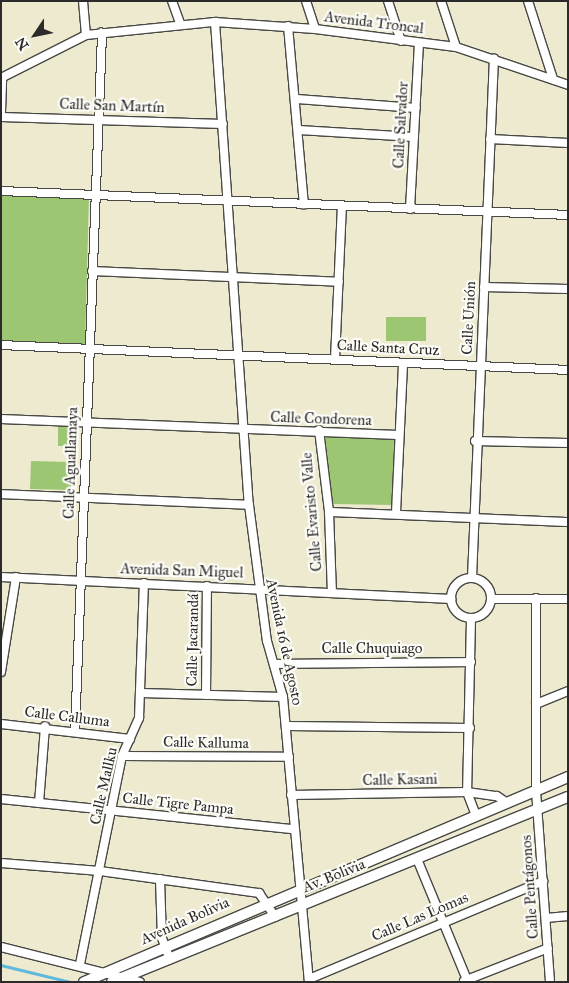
<!DOCTYPE html>
<meta charset="utf-8">
<style>
body{margin:0}
#map{position:relative;width:569px;height:983px;overflow:hidden;background:#eeead0;font-family:"IM FELL Great Primer",serif}
div>[style]{position:absolute}
.green>*{inset:0;background:#9cc672}
.stream>*{height:2.5px;margin:-1.25px;padding:0 1.25px;transform-origin:1.25px;border-radius:1.25px;background:#5fb9dc}
.roads{filter:drop-shadow(1px 0 #484844) drop-shadow(-1px 0 #484844) drop-shadow(0 1px #484844) drop-shadow(0 -1px #484844)}
.minor>*{height:8px;margin:-4px;padding:0 4px;transform-origin:4px;border-radius:4px;background:#fff}
.minor>.ring{margin:-4px;padding:0;box-sizing:content-box;background:none;border:8px solid #fff;border-radius:50%}
.tertiary>*{height:10px;margin:-5px;padding:0 5px;transform-origin:5px;border-radius:5px;background:#fff}
span{translate:-50% -50%;white-space:nowrap;text-align:center;line-height:1.15;-webkit-text-stroke:4.5px #fdfcf7;paint-order:stroke}
.street-label{font-size:15px;color:#2b2b2b}
.frame{position:absolute;inset:0;border:2px solid #2b2b2b;pointer-events:none}
.north{position:absolute;left:10px;top:10px;width:50px;height:50px;-webkit-text-stroke:4px #fdfcf7;paint-order:stroke;rotate:236deg;font-size:14px;font-weight:700;line-height:20px;text-align:center;color:#2b2b2b}
.north::after{content:'';display:block;margin:auto;width:18px;height:22px;background:#2b2b2b;clip-path:polygon(50% 0,100% 100%,50% 72%,0 100%)}
</style>
<div id="map">
<div class="green">
<i style="clip-path:polygon(1px 195px,89px 198px,85px 344px,1px 341px)"></i>
<i style="clip-path:polygon(386px 317px,426px 317px,426px 341px,386px 341px)"></i>
<i style="clip-path:polygon(58px 425px,78px 425px,78px 446px,58px 446px)"></i>
<i style="clip-path:polygon(325px 436px,394px 438px,393px 505px,333px 504px)"></i>
<i style="clip-path:polygon(31px 461px,71px 462px,71px 490px,30px 489px)"></i>
</div>
<div class="stream">
<i style="left:1px;top:965px;width:72px;rotate:13.7deg"></i>
</div>
<div class="roads">
<div class="minor">
<i style="left:83px;top:1px;width:34px;rotate:85deg"></i>
<i style="left:172px;top:1px;width:23px;rotate:70deg"></i>
<i style="left:306px;top:1px;width:29px;rotate:72deg"></i>
<i style="left:388px;top:1px;width:42px;rotate:72deg"></i>
<i style="left:441px;top:1px;width:48px;rotate:71.9deg"></i>
<i style="left:528px;top:1px;width:82px;rotate:72.2deg"></i>
<i style="left:215px;top:22px;width:484px;rotate:86deg"></i>
<i style="left:249px;top:505px;width:137px;rotate:82.5deg"></i>
<i style="left:267px;top:641px;width:58px;rotate:74.1deg"></i>
<i style="left:283px;top:697px;width:286px;rotate:84.8deg"></i>
<i style="left:288px;top:26px;width:179px;rotate:84.9deg"></i>
<i style="left:1px;top:78px;width:95px;rotate:-26.8deg"></i>
<i style="left:86px;top:35px;width:130px;rotate:-5.8deg"></i>
<i style="left:215px;top:22px;width:100px;rotate:4deg"></i>
<i style="left:315px;top:29px;width:142px;rotate:7.3deg"></i>
<i style="left:456px;top:47px;width:118px;rotate:18.7deg"></i>
<i style="left:297px;top:99px;width:119px;rotate:4.3deg"></i>
<i style="left:1px;top:112px;width:34px;rotate:-88deg"></i>
<i style="left:1px;top:117px;width:222px;rotate:1.8deg"></i>
<i style="left:299px;top:130px;width:115px;rotate:3.5deg"></i>
<i style="left:490px;top:139px;width:78px;rotate:2.9deg"></i>
<i style="left:1px;top:191px;width:568px;rotate:2.42deg"></i>
<i style="left:410px;top:209px;width:166px;rotate:-86.9deg"></i>
<i style="left:92px;top:271px;width:247px;rotate:2.5deg"></i>
<i style="left:484px;top:287px;width:84px;rotate:1.4deg"></i>
<i style="left:1px;top:345px;width:568px;rotate:2.52deg"></i>
<i style="left:335px;top:359px;width:153px;rotate:-87.4deg"></i>
<i style="left:1px;top:419px;width:397px;rotate:2.3deg"></i>
<i style="left:319px;top:430px;width:83px;rotate:83deg"></i>
<i style="left:329px;top:512px;width:80px;rotate:87.9deg"></i>
<i style="left:475px;top:441px;width:93px;rotate:1.2deg"></i>
<i style="left:1px;top:494px;width:248px;rotate:2.5deg"></i>
<i style="left:329px;top:512px;width:239px;rotate:2.4deg"></i>
<i style="left:396px;top:513px;width:150px;rotate:-87.3deg"></i>
<i style="left:1px;top:577px;width:451px;rotate:2.8deg"></i>
<i class="ring" style="left:451px;top:578px;width:32px;height:32px"></i>
<i style="left:472px;top:578px;width:520px;rotate:-87.58deg"></i>
<i style="left:536px;top:598px;width:193px;rotate:90deg"></i>
<i style="left:536px;top:791px;width:192px;rotate:85.8deg"></i>
<i style="left:492px;top:599px;width:76px"></i>
<i style="left:471px;top:619px;width:173px;rotate:91.3deg"></i>
<i style="left:467px;top:792px;width:26px;rotate:69deg"></i>
<i style="left:274px;top:664px;width:197px;rotate:-0.6deg"></i>
<i style="left:1px;top:672px;width:96px;rotate:-81deg"></i>
<i style="left:141px;top:693px;width:142px;rotate:1.6deg"></i>
<i style="left:206px;top:695px;width:109px;rotate:-89.5deg"></i>
<i style="left:536px;top:704px;width:35px;rotate:-22deg"></i>
<i style="left:1px;top:724px;width:130px;rotate:6.6deg"></i>
<i style="left:287px;top:726px;width:183px;rotate:0.6deg"></i>
<i style="left:75px;top:731px;width:699px;rotate:-87.78deg"></i>
<i style="left:122px;top:756px;width:167px;rotate:0.3deg"></i>
<i style="left:291px;top:795px;width:176px;rotate:-1deg"></i>
<i style="left:467px;top:792px;width:30px;rotate:8deg"></i>
<i style="left:497px;top:796px;width:12px;rotate:35deg"></i>
<i style="left:1px;top:799px;width:294px;rotate:5.9deg"></i>
<i style="left:39px;top:803px;width:77px;rotate:-85.5deg"></i>
<i style="left:417px;top:859px;width:131px;rotate:67.5deg"></i>
<i style="left:1px;top:863px;width:99px;rotate:4.6deg"></i>
<i style="left:100px;top:871px;width:161px;rotate:7.9deg"></i>
<i style="left:259px;top:893px;width:29px;rotate:56deg"></i>
<i style="left:160px;top:879px;width:59px;rotate:88.1deg"></i>
<i style="left:162px;top:938px;width:23px;rotate:70deg"></i>
<i style="left:546px;top:918px;width:22px;rotate:-5deg"></i>
<i style="left:1px;top:947px;width:143px;rotate:14.1deg"></i>
<i style="left:80px;top:964px;width:212px;rotate:-78.6deg"></i>
<i style="left:122px;top:756px;width:42px;rotate:-65.9deg"></i>
<i style="left:139px;top:718px;width:135px;rotate:-87.9deg"></i>
<i style="left:309px;top:979px;width:254px;rotate:-22.7deg"></i>
<i style="left:464px;top:981px;width:90px;rotate:-21.4deg"></i>
</div>
<div class="tertiary">
<i style="left:84px;top:982px;width:526px;rotate:-22.96deg"></i>
<i style="left:112px;top:982px;width:492px;rotate:-22.1deg"></i>
</div>
</div>
<div class="street-label">
<span style="left:374px;top:23px;rotate:7deg">Avenida Troncal</span>
<span style="left:112px;top:106px;rotate:2deg">Calle San Martín</span>
<span style="left:401px;top:125px;rotate:-87deg">Calle Salvador</span>
<span style="left:469px;top:318px;rotate:-87deg">Calle Unión</span>
<span style="left:388px;top:348px;rotate:3deg">Calle Santa Cruz</span>
<span style="left:321px;top:419px;rotate:2deg">Calle Condorena</span>
<span style="left:71px;top:463px;rotate:-88deg">Calle Aguallamaya</span>
<span style="left:312px;top:512px;rotate:-95deg">Calle Evaristo Valle</span>
<span style="left:182px;top:571px;rotate:2deg">Avenida San Miguel</span>
<span style="left:193px;top:640px;rotate:-89deg">Calle Jacarandá</span>
<span style="left:284px;top:642px;rotate:78deg">Avenida 16 de Agosto</span>
<span style="left:372px;top:649px">Calle Chuquiago</span>
<span style="left:67px;top:717px;rotate:7deg">Calle Calluma</span>
<span style="left:206px;top:743px;rotate:1deg">Calle Kalluma</span>
<span style="left:400px;top:780px;rotate:-1deg">Calle Kasani</span>
<span style="left:104px;top:786px;rotate:-77deg">Calle Mallku</span>
<span style="left:178px;top:804px;rotate:6deg">Calle Tigre Pampa</span>
<span style="left:334px;top:876px;rotate:-22deg">Av. Bolivia</span>
<span style="left:530px;top:887px;rotate:-94deg">Calle Pentágonos</span>
<span style="left:420px;top:917px;rotate:-23deg">Calle Las Lomas</span>
<span style="left:185px;top:921px;rotate:-24deg">Avenida Bolivia</span>
</div>
<div class="frame"></div>
<div class="north">N</div>
</div>
